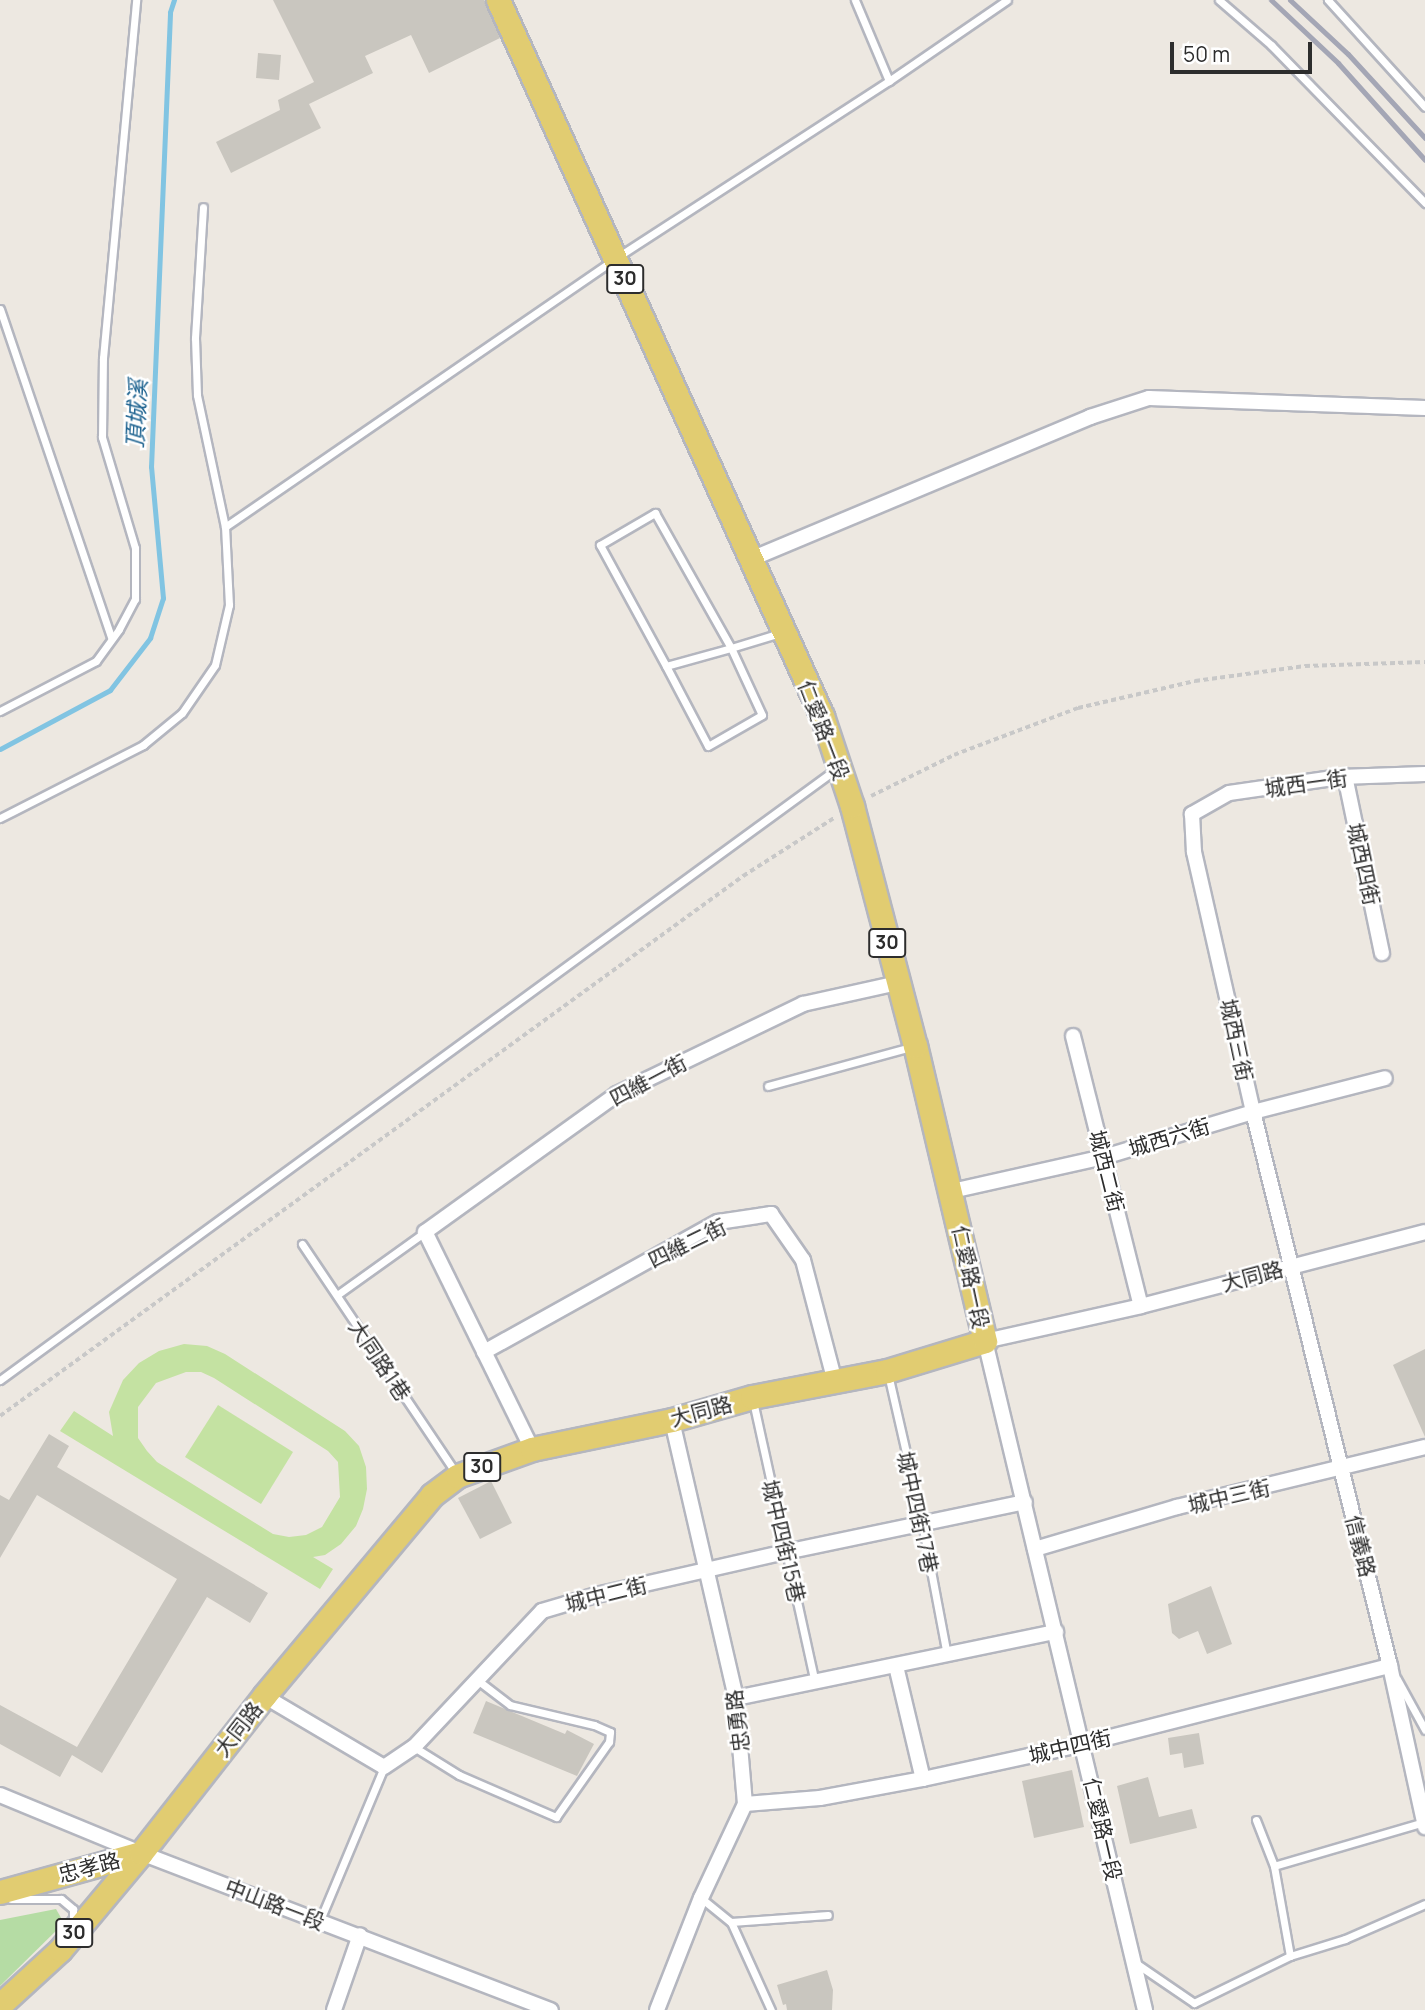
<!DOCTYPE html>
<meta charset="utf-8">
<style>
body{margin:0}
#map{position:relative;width:1425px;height:2010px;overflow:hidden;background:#ede8e1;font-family:Manrope,"Noto Sans TC",sans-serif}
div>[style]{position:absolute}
.green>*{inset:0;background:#b5dca4}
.pitch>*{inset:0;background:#c4e2a2}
.stream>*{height:5px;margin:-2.5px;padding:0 2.5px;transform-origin:2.5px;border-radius:2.5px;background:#81c4e2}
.building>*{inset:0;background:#c9c6bf}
.path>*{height:3.5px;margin-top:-1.75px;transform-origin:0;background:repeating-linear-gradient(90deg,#c8c8c8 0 5px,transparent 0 8.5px)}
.roads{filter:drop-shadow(2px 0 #b4b6bf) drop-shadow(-2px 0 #b4b6bf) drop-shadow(0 2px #b4b6bf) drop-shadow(0 -2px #b4b6bf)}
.service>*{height:7px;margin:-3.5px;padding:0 3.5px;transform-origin:3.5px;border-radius:3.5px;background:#fff}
.minor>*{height:14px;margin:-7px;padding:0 7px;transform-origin:7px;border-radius:7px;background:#fff}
.primary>*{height:23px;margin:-11.5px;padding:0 11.5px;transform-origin:11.5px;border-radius:11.5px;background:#e1cc71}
.rail>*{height:5px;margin:-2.5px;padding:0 2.5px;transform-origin:2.5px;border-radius:2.5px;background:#a4a6b5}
span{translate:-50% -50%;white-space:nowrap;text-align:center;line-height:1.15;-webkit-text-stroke:5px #fff;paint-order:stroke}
.shield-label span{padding:2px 5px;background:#fff;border:2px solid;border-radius:5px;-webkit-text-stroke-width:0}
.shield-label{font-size:19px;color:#2d2d2d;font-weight:700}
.street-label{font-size:21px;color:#2d2d2d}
.water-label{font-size:23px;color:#1e6390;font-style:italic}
.scale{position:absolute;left:1170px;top:42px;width:142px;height:32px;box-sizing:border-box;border:4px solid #2d2d2d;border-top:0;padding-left:9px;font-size:21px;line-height:24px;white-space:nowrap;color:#2d2d2d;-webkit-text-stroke:5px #fff;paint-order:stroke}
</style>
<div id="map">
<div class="green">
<i style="clip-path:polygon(56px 1909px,64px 1923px,0 1986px,0 1920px)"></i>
</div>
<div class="pitch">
<i style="clip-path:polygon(evenodd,184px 1344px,207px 1346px,225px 1354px,345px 1431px,359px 1446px,366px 1467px,367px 1489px,363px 1509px,356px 1526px,341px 1544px,325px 1555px,313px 1557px,333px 1569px,320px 1589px,60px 1431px,74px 1411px,113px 1436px,109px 1412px,123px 1380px,139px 1363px,159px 1351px,184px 1344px,186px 1372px,201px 1372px,214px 1378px,328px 1451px,338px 1462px,340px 1497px,322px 1527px,306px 1535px,289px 1537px,273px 1534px,157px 1462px,147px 1451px,138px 1438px,138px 1407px,156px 1383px,186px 1372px)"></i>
<i style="clip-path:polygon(218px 1405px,293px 1452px,261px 1504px,185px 1457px)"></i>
</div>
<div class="stream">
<i style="left:0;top:749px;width:125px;rotate:-28.2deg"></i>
<i style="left:110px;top:690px;width:66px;rotate:-52.4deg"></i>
<i style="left:150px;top:638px;width:42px;rotate:-72deg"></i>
<i style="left:163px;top:598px;width:132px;rotate:-95.2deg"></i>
<i style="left:151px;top:467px;width:455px;rotate:-87.6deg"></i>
<i style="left:170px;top:12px;width:13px;rotate:-72deg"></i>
</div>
<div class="building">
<i style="clip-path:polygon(273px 0,484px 0,500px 38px,429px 73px,411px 35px,365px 56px,373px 73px,309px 104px,321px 128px,231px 173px,216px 142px,280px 110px,278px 100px,314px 82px)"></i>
<i style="clip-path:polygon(258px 53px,281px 55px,279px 80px,256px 78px)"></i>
<i style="clip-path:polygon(1425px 1349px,1425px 1437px,1393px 1365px)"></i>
<i style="clip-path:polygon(49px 1434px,69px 1446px,57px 1467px,268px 1593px,250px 1623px,207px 1597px,102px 1773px,72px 1755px,60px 1777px,0 1744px,0 1705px,77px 1747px,177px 1579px,37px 1495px,0 1558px,0 1495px,9px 1500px)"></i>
<i style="clip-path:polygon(491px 1481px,512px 1523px,480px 1539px,458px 1498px)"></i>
<i style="clip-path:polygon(1211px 1586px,1232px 1644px,1207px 1654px,1198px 1631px,1179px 1639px,1172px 1633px,1168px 1604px)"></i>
<i style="clip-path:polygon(486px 1701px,565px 1734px,567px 1730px,594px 1744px,577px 1776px,473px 1733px)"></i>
<i style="clip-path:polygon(1199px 1733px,1204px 1764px,1184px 1768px,1182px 1753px,1170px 1755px,1168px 1738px)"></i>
<i style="clip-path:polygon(1072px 1770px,1084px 1827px,1034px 1838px,1022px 1781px)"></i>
<i style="clip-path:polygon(1148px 1777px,1159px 1817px,1192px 1809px,1197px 1828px,1130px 1844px,1117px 1786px)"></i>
<i style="clip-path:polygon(827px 1970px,833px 1990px,832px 2010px,787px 2010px,786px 2004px,783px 2005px,777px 1985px)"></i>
</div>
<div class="path">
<i style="left:871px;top:796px;width:93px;rotate:-26.3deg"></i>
<i style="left:954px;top:755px;width:133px;rotate:-20.8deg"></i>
<i style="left:1078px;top:708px;width:120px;rotate:-13deg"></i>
<i style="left:1195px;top:681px;width:111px;rotate:-7.8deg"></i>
<i style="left:1305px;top:666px;width:120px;rotate:-1.9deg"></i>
<i style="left:0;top:1416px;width:919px;rotate:-36.01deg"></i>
<i style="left:743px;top:876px;width:108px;rotate:-32.5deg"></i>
</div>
<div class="roads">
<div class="service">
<i style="left:1219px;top:0;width:69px;rotate:40.9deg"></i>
<i style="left:1271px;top:45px;width:221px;rotate:45.7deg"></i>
<i style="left:1328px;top:0;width:144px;rotate:47.8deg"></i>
<i style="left:889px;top:81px;width:143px;rotate:-34.5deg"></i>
<i style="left:0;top:309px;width:348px;rotate:71.3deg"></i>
<i style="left:225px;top:527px;width:475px;rotate:-34.5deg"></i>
<i style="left:616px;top:258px;width:325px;rotate:-33deg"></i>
<i style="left:889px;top:81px;width:88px;rotate:-112.8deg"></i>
<i style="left:666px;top:666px;width:90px;rotate:62.3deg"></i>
<i style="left:708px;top:746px;width:62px;rotate:-29.9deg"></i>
<i style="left:762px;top:715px;width:74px;rotate:-114.8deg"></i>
<i style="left:731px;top:648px;width:67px;rotate:164.5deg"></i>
<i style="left:666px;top:666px;width:138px;rotate:-118.6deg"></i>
<i style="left:600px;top:545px;width:64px;rotate:-30.2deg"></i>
<i style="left:655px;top:513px;width:155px;rotate:60.6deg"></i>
<i style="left:731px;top:648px;width:51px;rotate:-17deg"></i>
<i style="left:0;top:711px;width:108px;rotate:-27.5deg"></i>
<i style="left:96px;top:661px;width:39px;rotate:-54deg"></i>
<i style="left:119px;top:629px;width:34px;rotate:-62deg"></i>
<i style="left:135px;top:599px;width:51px;rotate:-90deg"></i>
<i style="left:135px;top:548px;width:116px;rotate:-106.6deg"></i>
<i style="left:102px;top:437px;width:79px;rotate:-89.3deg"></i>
<i style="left:103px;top:358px;width:360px;rotate:-84.7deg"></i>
<i style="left:0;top:818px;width:161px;rotate:-27deg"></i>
<i style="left:143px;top:745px;width:50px;rotate:-39.4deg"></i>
<i style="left:182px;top:713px;width:58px;rotate:-55.5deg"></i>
<i style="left:215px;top:665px;width:62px;rotate:-76.9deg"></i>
<i style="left:229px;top:605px;width:78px;rotate:-92.9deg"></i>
<i style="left:225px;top:527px;width:135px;rotate:-102deg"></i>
<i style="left:197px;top:395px;width:57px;rotate:-92deg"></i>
<i style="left:195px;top:338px;width:131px;rotate:-86.5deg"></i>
<i style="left:768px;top:1086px;width:148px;rotate:-15.3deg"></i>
<i style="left:302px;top:1244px;width:275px;rotate:56.1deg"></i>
<i style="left:337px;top:1295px;width:108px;rotate:-35.6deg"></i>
<i style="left:888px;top:1374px;width:153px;rotate:77.1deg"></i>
<i style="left:922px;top:1523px;width:134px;rotate:79.3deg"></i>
<i style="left:0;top:1380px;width:1035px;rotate:-36.16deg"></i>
<i style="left:753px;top:1401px;width:289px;rotate:77.6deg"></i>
<i style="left:1397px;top:1679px;width:58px;rotate:61.2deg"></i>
<i style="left:414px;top:1747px;width:53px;rotate:31.9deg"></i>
<i style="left:459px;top:1775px;width:106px;rotate:23.4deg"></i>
<i style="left:556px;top:1817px;width:92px;rotate:-54.8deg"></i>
<i style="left:609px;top:1742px;width:10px;rotate:-84deg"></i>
<i style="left:610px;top:1732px;width:17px;rotate:-156deg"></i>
<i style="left:594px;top:1725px;width:86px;rotate:-166.6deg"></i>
<i style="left:510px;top:1705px;width:43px;rotate:-142.6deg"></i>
<i style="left:1256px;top:1820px;width:49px;rotate:68.6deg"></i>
<i style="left:701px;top:1898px;width:38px;rotate:39deg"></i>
<i style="left:731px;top:1922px;width:97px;rotate:65.6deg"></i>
<i style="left:11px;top:1899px;width:50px"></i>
<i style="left:61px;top:1899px;width:16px;rotate:40deg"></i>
<i style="left:73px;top:1909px;width:9px;rotate:90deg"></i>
<i style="left:73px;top:1918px;width:9px;rotate:126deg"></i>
<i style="left:320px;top:1920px;width:166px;rotate:-67.3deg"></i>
<i style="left:731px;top:1922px;width:97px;rotate:-4.1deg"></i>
<i style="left:1290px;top:1956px;width:91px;rotate:-100.1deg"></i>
<i style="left:1274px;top:1866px;width:156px;rotate:-16.3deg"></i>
<i style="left:1137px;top:1964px;width:69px;rotate:34.4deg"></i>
<i style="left:1194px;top:2003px;width:107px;rotate:-26.1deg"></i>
<i style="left:1290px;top:1956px;width:58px;rotate:-17.2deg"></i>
<i style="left:1345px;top:1939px;width:87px;rotate:-23.6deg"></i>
</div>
<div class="minor">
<i style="left:751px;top:559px;width:368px;rotate:-22.7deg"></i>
<i style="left:1090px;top:417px;width:62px;rotate:-17.9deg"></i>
<i style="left:1149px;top:398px;width:276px;rotate:2.1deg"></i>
<i style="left:1425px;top:774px;width:85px;rotate:178deg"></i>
<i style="left:1340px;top:777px;width:112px;rotate:171.8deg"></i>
<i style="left:1229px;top:793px;width:43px;rotate:150.4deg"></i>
<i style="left:1192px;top:814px;width:38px;rotate:87deg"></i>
<i style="left:1194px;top:852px;width:267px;rotate:77.2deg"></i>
<i style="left:1253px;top:1112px;width:571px;rotate:76.11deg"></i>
<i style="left:1390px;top:1666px;width:165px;rotate:77.7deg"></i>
<i style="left:1345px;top:776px;width:181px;rotate:78.2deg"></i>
<i style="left:1073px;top:1036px;width:278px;rotate:75.9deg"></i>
<i style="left:952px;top:1191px;width:156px;rotate:-12.6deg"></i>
<i style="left:1104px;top:1157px;width:156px;rotate:-16.8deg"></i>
<i style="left:1253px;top:1112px;width:136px;rotate:-14.4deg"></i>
<i style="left:484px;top:1352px;width:268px;rotate:-29.1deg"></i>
<i style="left:718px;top:1222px;width:54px;rotate:-8.6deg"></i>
<i style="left:771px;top:1214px;width:56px;rotate:55.2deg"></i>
<i style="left:803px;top:1260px;width:126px;rotate:75.3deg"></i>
<i style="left:532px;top:1449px;width:242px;rotate:-116.2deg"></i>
<i style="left:425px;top:1232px;width:236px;rotate:-35.7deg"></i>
<i style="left:617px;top:1094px;width:207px;rotate:-25.8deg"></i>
<i style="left:803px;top:1004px;width:97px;rotate:-12.5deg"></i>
<i style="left:1035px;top:1549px;width:148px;rotate:-16.5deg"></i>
<i style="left:1177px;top:1507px;width:255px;rotate:-13.6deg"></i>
<i style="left:896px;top:1666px;width:116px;rotate:76.6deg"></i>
<i style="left:264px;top:1696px;width:139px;rotate:30.6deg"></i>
<i style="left:384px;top:1767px;width:36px;rotate:-34deg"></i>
<i style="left:414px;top:1747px;width:187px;rotate:-46.7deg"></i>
<i style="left:542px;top:1611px;width:56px;rotate:-16.5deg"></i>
<i style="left:596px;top:1595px;width:195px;rotate:-12.8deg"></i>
<i style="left:786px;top:1552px;width:244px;rotate:-11.8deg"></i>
<i style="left:736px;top:1698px;width:327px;rotate:-11.7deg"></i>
<i style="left:0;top:1795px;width:152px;rotate:22.4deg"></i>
<i style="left:141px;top:1853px;width:439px;rotate:21deg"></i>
<i style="left:745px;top:1804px;width:75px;rotate:-4.6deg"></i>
<i style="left:820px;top:1798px;width:105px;rotate:-10.5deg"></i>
<i style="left:923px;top:1779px;width:164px;rotate:-12.3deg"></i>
<i style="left:1083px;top:1744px;width:317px;rotate:-14.3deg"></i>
<i style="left:334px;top:2010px;width:79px;rotate:-70.9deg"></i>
<i style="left:657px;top:2010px;width:120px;rotate:-68.6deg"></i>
<i style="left:701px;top:1898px;width:104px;rotate:-64.9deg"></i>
<i style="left:745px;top:1804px;width:106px;rotate:-94.9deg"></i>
<i style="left:736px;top:1698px;width:285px;rotate:-103deg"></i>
<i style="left:1145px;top:2010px;width:688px;rotate:-103.45deg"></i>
<i style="left:985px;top:1341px;width:160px;rotate:-12.6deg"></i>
<i style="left:1141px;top:1306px;width:293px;rotate:-14.6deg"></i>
</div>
<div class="primary">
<i style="left:0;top:1892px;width:146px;rotate:-15.5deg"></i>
<i style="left:0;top:2005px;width:81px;rotate:-42.5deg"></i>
<i style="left:60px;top:1950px;width:126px;rotate:-50.1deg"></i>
<i style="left:141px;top:1853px;width:199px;rotate:-51.9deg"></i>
<i style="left:264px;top:1696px;width:262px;rotate:-50.1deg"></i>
<i style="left:432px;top:1495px;width:31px;rotate:-37deg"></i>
<i style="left:457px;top:1476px;width:80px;rotate:-19.8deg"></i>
<i style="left:532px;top:1449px;width:143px;rotate:-11.7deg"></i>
<i style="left:672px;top:1420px;width:83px;rotate:-16deg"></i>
<i style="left:752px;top:1397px;width:137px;rotate:-10.9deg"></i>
<i style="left:887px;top:1371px;width:102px;rotate:-17deg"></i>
<i style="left:985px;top:1341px;width:303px;rotate:-103.3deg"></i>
<i style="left:915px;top:1046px;width:248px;rotate:-104.7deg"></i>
<i style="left:852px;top:806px;width:95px;rotate:-108.4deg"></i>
<i style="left:822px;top:716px;width:786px;rotate:-114.35deg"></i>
</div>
</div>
<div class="rail">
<i style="left:1271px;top:0;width:92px;rotate:43.2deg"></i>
<i style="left:1338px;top:63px;width:130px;rotate:48.1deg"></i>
<i style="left:1290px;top:0;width:79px;rotate:43deg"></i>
<i style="left:1348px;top:54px;width:114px;rotate:47.5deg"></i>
</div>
<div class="shield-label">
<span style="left:625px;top:279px">30</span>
<span style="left:887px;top:943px">30</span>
<span style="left:482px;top:1467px">30</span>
<span style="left:74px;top:1933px">30</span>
</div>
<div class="street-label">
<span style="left:824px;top:730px;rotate:69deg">仁愛路一段</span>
<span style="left:1306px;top:783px;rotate:-8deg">城西一街</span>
<span style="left:1364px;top:864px;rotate:78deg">城西四街</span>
<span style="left:1237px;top:1040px;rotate:78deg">城西三街</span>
<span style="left:648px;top:1080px;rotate:-28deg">四維一街</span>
<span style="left:1169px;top:1137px;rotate:-17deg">城西六街</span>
<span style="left:1107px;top:1171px;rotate:76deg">城西二街</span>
<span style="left:687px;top:1243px;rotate:-26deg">四維二街</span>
<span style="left:1252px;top:1276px;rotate:-15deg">大同路</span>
<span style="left:971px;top:1277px;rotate:78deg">仁愛路一段</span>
<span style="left:380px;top:1360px;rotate:56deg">大同路1巷</span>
<span style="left:701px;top:1411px;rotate:-15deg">大同路</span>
<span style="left:1229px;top:1496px;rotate:-13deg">城中三街</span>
<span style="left:918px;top:1512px;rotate:78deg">城中四街17巷</span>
<span style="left:784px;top:1541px;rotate:77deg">城中四街15巷</span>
<span style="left:1361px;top:1546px;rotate:76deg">信義路</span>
<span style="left:606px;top:1594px;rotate:-14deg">城中二街</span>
<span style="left:737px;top:1721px;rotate:-97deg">忠勇路</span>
<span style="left:238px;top:1729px;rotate:-52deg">大同路</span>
<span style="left:1070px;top:1746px;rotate:-13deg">城中四街</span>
<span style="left:1103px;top:1829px;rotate:77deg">仁愛路一段</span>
<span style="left:89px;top:1867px;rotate:-15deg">忠孝路</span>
<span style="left:275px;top:1904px;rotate:21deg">中山路一段</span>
</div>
<div class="water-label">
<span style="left:136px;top:414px;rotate:-87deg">頂城溪</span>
</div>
<div class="scale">50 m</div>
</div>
